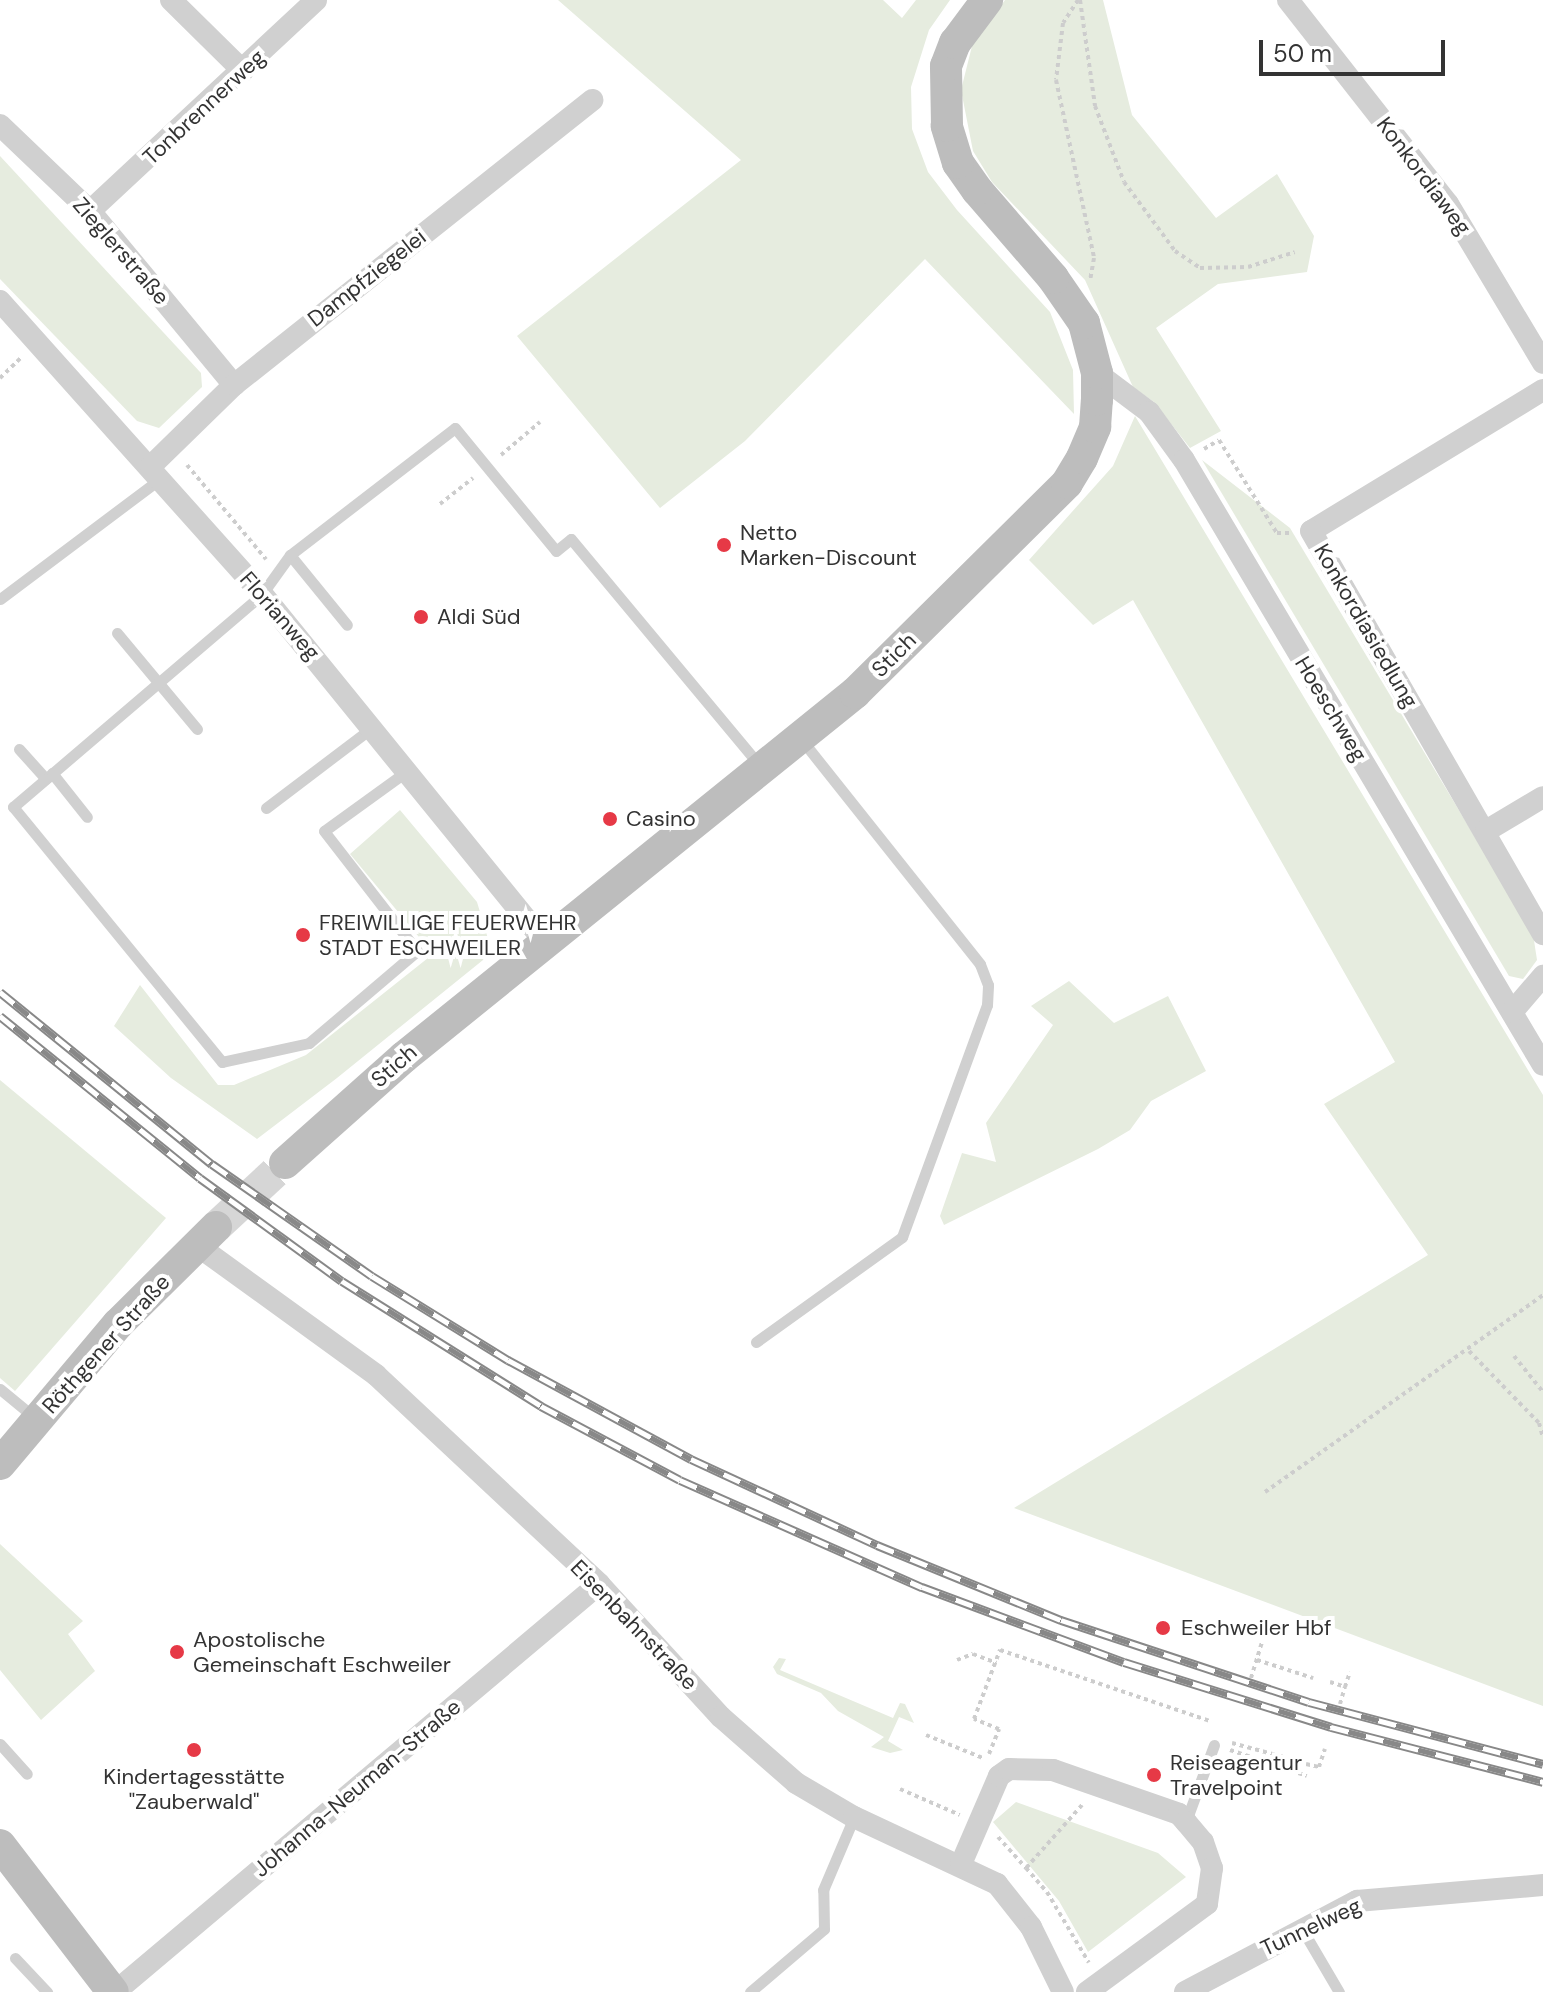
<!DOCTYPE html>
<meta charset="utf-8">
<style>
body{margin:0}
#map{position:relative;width:1543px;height:1992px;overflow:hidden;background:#fff;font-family:"DM Sans",sans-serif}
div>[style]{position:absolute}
.green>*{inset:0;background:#e6ecdf}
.secondary-tunnel>*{height:32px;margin-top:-16px;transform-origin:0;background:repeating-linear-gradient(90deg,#d6d6d6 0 32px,transparent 0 48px)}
.path>*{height:4px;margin-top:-2px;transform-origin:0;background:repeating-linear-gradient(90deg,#cdcdcd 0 4px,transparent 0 8px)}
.lane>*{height:11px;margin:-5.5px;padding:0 5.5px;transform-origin:5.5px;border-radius:5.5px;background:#d0d0d0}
.street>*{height:22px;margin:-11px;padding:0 11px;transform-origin:11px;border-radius:11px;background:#d0d0d0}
.secondary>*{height:32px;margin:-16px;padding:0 16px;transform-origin:16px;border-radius:16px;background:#bdbdbd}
.rail>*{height:9px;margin-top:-4.5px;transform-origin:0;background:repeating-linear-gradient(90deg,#fff 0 18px,#888 0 36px);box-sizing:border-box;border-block:2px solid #888}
.dots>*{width:22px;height:22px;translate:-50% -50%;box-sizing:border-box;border:4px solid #fff;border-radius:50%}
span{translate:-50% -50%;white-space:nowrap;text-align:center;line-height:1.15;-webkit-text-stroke:8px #fff;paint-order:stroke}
.street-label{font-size:22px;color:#333}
.poi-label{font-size:22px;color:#333}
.left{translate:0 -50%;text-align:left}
.scale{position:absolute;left:1259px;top:40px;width:186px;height:36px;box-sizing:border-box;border:4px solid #333;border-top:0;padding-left:10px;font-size:24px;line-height:28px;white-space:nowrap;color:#333;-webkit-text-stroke:6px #fff;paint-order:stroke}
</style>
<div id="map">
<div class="green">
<i style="clip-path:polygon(558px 0,883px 0,902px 18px,916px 0,950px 0,929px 30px,911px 87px,912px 129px,928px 172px,957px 210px,1050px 312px,1073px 370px,1074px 414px,925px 259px,745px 441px,660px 508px,517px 336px,741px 160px)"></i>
<i style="clip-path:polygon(1005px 0,1103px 0,1132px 115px,1216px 218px,1277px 174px,1314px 236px,1307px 272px,1218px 284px,1156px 328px,1221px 431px,1190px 448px,1154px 402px,1133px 387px,1085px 280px,992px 182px,973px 151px,961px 90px,972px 46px)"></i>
<i style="clip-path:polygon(0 156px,201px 373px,202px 387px,159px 428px,137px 421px,0 279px)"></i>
<i style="clip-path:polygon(1135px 416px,1543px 1095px,1543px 1706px,1014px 1508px,1428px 1255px,1324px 1104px,1395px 1062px,1133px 600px,1093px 625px,1029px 560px,1113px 466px)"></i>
<i style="clip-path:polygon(1202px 460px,1290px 528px,1533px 934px,1537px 960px,1523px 979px,1509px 976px)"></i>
<i style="clip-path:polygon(400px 810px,477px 902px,489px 942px,483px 960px,337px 1078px,257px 1139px,171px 1078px,114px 1026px,140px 985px,218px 1085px,234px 1085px,306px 1055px,433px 954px,350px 854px)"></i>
<i style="clip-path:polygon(1069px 981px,1114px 1023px,1168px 996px,1206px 1071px,1151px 1101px,1130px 1130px,1098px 1149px,944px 1225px,940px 1216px,962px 1153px,996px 1162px,986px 1123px,1053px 1025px,1031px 1006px)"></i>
<i style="clip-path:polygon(0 1080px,166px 1218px,15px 1391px,0 1378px)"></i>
<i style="clip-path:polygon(0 1544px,83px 1621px,68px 1634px,95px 1671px,41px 1720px,0 1670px)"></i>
<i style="clip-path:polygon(779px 1658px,786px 1659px,780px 1670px,893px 1718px,900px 1703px,905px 1704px,914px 1723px,899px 1717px,888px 1741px,903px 1750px,890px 1753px,871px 1747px,884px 1737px,838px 1711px,821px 1693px,777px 1674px,773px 1667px)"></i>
<i style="clip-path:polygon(1016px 1802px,1158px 1853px,1186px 1877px,1088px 1952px,1059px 1901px,993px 1822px)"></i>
</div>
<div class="secondary-tunnel">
<i style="left:216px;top:1227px;width:94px;rotate:-42.8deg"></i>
</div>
<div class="path">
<i style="left:1078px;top:0;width:27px;rotate:123deg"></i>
<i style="left:1063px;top:23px;width:57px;rotate:97deg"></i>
<i style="left:1056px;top:80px;width:182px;rotate:77.9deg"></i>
<i style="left:1094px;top:258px;width:23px;rotate:100deg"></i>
<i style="left:1080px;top:0;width:107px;rotate:81.9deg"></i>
<i style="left:1095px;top:106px;width:81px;rotate:69.1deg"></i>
<i style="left:1124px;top:182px;width:86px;rotate:53.5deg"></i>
<i style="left:1175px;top:251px;width:30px;rotate:34deg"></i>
<i style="left:1200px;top:268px;width:48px;rotate:-1.2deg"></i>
<i style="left:1248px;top:267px;width:49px;rotate:-17.7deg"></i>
<i style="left:0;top:378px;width:30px;rotate:-44deg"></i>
<i style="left:1204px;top:449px;width:17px;rotate:-31deg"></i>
<i style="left:1219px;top:440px;width:110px;rotate:58.1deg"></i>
<i style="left:1277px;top:533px;width:12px"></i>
<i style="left:501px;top:455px;width:51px;rotate:-40.2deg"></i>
<i style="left:187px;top:465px;width:123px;rotate:50deg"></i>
<i style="left:440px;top:504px;width:42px;rotate:-38.2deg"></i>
<i style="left:1469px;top:1351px;width:100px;rotate:45.8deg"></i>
<i style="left:1539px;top:1423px;width:16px;rotate:75deg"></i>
<i style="left:1514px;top:1356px;width:46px;rotate:51.1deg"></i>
<i style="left:1265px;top:1492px;width:341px;rotate:-35.3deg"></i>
<i style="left:957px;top:1660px;width:17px;rotate:-21deg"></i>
<i style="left:973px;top:1654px;width:25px;rotate:21deg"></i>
<i style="left:1257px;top:1660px;width:59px;rotate:17.8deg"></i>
<i style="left:1251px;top:1678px;width:37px;rotate:-73deg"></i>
<i style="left:1330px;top:1682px;width:16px;rotate:18deg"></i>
<i style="left:1345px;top:1687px;width:16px;rotate:-72deg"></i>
<i style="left:1340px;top:1704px;width:18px;rotate:-74deg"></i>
<i style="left:926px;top:1735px;width:61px;rotate:22deg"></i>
<i style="left:1232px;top:1743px;width:57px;rotate:15.3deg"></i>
<i style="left:1230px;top:1750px;width:81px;rotate:18.7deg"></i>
<i style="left:989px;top:1754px;width:27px;rotate:-68deg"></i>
<i style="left:999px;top:1729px;width:27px;rotate:-158deg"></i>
<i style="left:974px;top:1719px;width:74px;rotate:-69.4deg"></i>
<i style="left:1000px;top:1650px;width:222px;rotate:18.7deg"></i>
<i style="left:1306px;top:1764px;width:13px;rotate:13deg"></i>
<i style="left:1319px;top:1767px;width:19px;rotate:-72deg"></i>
<i style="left:900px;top:1789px;width:65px;rotate:23.4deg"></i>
<i style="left:1082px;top:1805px;width:84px;rotate:131.6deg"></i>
<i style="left:1026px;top:1868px;width:32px;rotate:49deg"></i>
<i style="left:1047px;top:1892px;width:82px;rotate:59.4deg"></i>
<i style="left:998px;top:1837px;width:42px;rotate:47.9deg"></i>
</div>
<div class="lane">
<i style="left:290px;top:555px;width:90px;rotate:50.8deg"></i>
<i style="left:0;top:599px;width:201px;rotate:-36.9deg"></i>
<i style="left:117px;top:633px;width:125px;rotate:50.2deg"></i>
<i style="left:19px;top:749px;width:40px;rotate:48deg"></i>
<i style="left:407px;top:771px;width:102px;rotate:144.1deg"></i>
<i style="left:324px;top:831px;width:152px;rotate:52.2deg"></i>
<i style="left:417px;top:951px;width:142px;rotate:139.6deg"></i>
<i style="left:309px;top:1043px;width:89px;rotate:167.7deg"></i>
<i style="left:222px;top:1062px;width:330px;rotate:-129.3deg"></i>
<i style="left:13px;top:807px;width:328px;rotate:-40.5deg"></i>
<i style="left:262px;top:594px;width:48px;rotate:-54.3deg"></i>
<i style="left:290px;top:555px;width:208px;rotate:-37.6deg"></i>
<i style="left:455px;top:428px;width:159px;rotate:50.6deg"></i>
<i style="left:556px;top:551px;width:19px;rotate:-39deg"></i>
<i style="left:571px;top:539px;width:297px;rotate:50.2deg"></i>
<i style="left:52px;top:773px;width:56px;rotate:51.5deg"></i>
<i style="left:266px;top:808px;width:136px;rotate:-37.2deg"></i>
<i style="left:756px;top:1342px;width:180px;rotate:-35.7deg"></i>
<i style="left:902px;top:1237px;width:247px;rotate:-69.9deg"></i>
<i style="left:987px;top:1005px;width:20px;rotate:-87deg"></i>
<i style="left:988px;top:985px;width:22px;rotate:-111deg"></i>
<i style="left:980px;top:964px;width:286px;rotate:-128.5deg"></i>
<i style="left:0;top:1389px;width:44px;rotate:39.5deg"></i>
<i style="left:0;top:1744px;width:40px;rotate:48deg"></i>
<i style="left:1186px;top:1821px;width:81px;rotate:-69.8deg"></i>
<i style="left:1302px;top:1929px;width:73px;rotate:59.6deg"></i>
<i style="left:15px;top:1958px;width:47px;rotate:46.7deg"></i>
<i style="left:750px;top:1992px;width:97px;rotate:-40.4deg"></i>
<i style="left:824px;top:1929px;width:39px;rotate:-91deg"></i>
<i style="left:823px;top:1890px;width:79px;rotate:-67deg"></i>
</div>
<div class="street">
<i style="left:171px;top:0;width:101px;rotate:44.6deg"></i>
<i style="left:1288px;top:0;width:259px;rotate:51.9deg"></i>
<i style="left:1448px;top:204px;width:185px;rotate:59.1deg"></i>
<i style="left:0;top:125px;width:124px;rotate:43.7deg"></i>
<i style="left:90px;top:211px;width:226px;rotate:50.4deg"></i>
<i style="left:90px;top:211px;width:309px;rotate:-43deg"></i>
<i style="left:0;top:301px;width:393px;rotate:48.2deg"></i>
<i style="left:262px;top:594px;width:450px;rotate:50.9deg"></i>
<i style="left:1097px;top:373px;width:65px;rotate:36.9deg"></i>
<i style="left:1149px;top:412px;width:59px;rotate:53.9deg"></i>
<i style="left:1184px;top:460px;width:703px;rotate:59.32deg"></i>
<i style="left:1543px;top:390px;width:271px;rotate:148.7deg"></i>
<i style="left:1311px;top:531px;width:465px;rotate:60.1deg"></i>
<i style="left:151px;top:466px;width:116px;rotate:-44.3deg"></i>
<i style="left:234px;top:385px;width:458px;rotate:-38.5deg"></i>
<i style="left:1486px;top:831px;width:66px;rotate:-30.8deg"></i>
<i style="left:1512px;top:1012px;width:48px;rotate:-49.3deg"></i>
<i style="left:198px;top:1246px;width:220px;rotate:35.9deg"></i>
<i style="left:376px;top:1375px;width:306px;rotate:43.1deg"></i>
<i style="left:599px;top:1584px;width:180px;rotate:47.5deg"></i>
<i style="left:721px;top:1717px;width:100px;rotate:41.3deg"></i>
<i style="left:796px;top:1783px;width:67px;rotate:30.4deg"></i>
<i style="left:854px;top:1817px;width:158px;rotate:25.1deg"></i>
<i style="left:997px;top:1884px;width:55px;rotate:51.7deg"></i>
<i style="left:1031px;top:1927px;width:72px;rotate:63.8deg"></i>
<i style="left:961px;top:1864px;width:96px;rotate:-66.6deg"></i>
<i style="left:999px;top:1776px;width:12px;rotate:-35deg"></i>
<i style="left:1009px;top:1769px;width:44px;rotate:1.3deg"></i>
<i style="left:1053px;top:1770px;width:133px;rotate:19.2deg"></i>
<i style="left:1179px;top:1814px;width:11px;rotate:49deg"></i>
<i style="left:1186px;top:1822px;width:26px;rotate:50deg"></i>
<i style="left:1203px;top:1842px;width:28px;rotate:71deg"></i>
<i style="left:1212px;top:1868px;width:36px;rotate:98deg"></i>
<i style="left:1207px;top:1904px;width:149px;rotate:143.7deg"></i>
<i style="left:115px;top:1992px;width:633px;rotate:-40.13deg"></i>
<i style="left:1185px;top:1992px;width:195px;rotate:-27.9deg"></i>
<i style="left:1357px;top:1901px;width:187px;rotate:-4.9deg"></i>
</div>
<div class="secondary">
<i style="left:285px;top:1163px;width:159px;rotate:-41.7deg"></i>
<i style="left:404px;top:1057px;width:580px;rotate:-38.91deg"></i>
<i style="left:855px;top:693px;width:298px;rotate:-44.7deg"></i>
<i style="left:1067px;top:483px;width:29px;rotate:-59deg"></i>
<i style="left:1082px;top:458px;width:34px;rotate:-67deg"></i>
<i style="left:1095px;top:427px;width:27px;rotate:-86deg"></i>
<i style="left:1097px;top:400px;width:27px;rotate:-90deg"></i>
<i style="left:1097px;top:373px;width:52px;rotate:-104.6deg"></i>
<i style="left:1084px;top:323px;width:55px;rotate:-124.6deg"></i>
<i style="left:1053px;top:278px;width:116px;rotate:-130.8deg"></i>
<i style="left:977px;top:190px;width:33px;rotate:-125deg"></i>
<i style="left:958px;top:163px;width:39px;rotate:-107deg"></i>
<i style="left:947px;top:126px;width:60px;rotate:-91deg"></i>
<i style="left:946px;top:66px;width:25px;rotate:-69deg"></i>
<i style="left:955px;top:43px;width:54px;rotate:-53.3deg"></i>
<i style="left:0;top:1464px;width:183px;rotate:-49.9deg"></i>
<i style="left:118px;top:1324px;width:138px;rotate:-44.7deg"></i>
<i style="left:0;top:1845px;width:185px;rotate:52.5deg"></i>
</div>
<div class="rail">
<i style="left:0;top:992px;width:273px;rotate:39.1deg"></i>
<i style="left:212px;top:1164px;width:195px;rotate:35deg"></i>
<i style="left:372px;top:1276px;width:160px;rotate:31.7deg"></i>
<i style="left:508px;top:1360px;width:208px;rotate:28.4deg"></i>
<i style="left:691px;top:1459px;width:205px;rotate:24.8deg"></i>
<i style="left:877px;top:1545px;width:199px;rotate:22.2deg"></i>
<i style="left:1061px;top:1620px;width:261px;rotate:18.3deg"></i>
<i style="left:1309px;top:1702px;width:242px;rotate:14.8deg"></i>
<i style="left:0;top:1016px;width:257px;rotate:39deg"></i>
<i style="left:200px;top:1178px;width:175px;rotate:36deg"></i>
<i style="left:342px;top:1281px;width:235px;rotate:32.1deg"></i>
<i style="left:541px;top:1406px;width:157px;rotate:28deg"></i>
<i style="left:680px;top:1480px;width:265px;rotate:23.9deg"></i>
<i style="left:922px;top:1587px;width:215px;rotate:20.4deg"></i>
<i style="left:1124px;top:1662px;width:217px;rotate:17.4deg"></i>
<i style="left:1331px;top:1727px;width:219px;rotate:14.5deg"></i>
</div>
<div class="dots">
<i style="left:724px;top:545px;background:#e63946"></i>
<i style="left:421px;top:617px;background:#e63946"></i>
<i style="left:610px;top:819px;background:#e63946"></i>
<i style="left:303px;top:935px;background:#e63946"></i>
<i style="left:1163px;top:1628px;background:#e63946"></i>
<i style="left:177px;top:1652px;background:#e63946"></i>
<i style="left:194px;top:1750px;background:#e63946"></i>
<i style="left:1154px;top:1775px;background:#e63946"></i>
</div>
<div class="street-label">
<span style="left:204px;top:107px;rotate:-43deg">Tonbrennerweg</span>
<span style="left:1424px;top:176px;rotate:53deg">Konkordiaweg</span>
<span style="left:121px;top:251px;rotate:49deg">Zieglerstraße</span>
<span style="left:367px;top:278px;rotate:-38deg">Dampfziegelei</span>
<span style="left:280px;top:616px;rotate:49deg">Florianweg</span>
<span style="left:1366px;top:626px;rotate:60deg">Konkordiasiedlung</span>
<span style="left:894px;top:655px;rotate:-45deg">Stich</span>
<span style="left:1331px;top:709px;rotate:59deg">Hoeschweg</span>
<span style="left:394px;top:1066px;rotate:-41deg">Stich</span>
<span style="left:106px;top:1344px;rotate:-48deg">Röthgener Straße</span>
<span style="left:634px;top:1625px;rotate:46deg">Eisenbahnstraße</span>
<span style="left:357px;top:1788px;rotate:-40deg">Johanna-Neuman-Straße</span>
<span style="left:1311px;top:1927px;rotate:-25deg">Tunnelweg</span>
</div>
<div class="poi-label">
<span class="left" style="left:740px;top:545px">Netto<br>Marken-Discount</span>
<span class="left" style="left:437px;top:617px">Aldi Süd</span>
<span class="left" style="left:626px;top:819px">Casino</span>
<span class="left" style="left:319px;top:935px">FREIWILLIGE FEUERWEHR<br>STADT ESCHWEILER</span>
<span class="left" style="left:1181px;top:1628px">Eschweiler Hbf</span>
<span class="left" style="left:193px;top:1652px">Apostolische<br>Gemeinschaft Eschweiler</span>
<span class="left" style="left:1170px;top:1775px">Reiseagentur<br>Travelpoint</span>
<span style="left:194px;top:1789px">Kindertagesstätte<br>"Zauberwald"</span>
</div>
<div class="scale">50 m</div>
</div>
